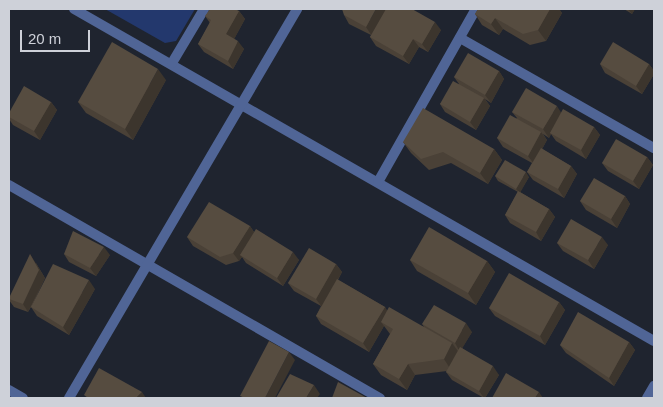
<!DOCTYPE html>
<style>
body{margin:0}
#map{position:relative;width:663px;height:407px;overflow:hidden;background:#1f242f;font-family:Helvetica,sans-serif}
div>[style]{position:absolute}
.green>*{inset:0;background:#23386d}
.minor>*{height:10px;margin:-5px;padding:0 5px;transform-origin:5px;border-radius:5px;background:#506596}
.wall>*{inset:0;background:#4a4137}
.shaded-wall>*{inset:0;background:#3c352d}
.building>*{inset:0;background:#564c40}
span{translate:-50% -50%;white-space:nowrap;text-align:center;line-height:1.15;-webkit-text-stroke:4px #1f242f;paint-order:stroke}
.frame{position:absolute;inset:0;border:10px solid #ced1d9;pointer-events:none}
.scale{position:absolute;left:20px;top:30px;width:70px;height:22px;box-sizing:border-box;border:2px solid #ced1d9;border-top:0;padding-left:6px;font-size:15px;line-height:18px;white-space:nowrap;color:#ced1d9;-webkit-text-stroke:4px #1f242f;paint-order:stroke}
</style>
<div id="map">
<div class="green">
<i style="clip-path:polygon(105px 9px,195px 9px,176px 41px,165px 43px)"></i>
</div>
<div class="minor">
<i style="left:74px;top:9px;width:668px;rotate:29.79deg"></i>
<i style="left:460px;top:38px;width:223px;rotate:29.6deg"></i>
<i style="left:172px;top:63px;width:63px;rotate:-59.3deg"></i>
<i style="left:378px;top:182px;width:199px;rotate:-60.5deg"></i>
<i style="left:9px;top:185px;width:428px;rotate:29.9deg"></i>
<i style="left:9px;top:390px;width:16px;rotate:30deg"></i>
<i style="left:69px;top:398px;width:451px;rotate:-59.6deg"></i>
<i style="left:647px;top:398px;width:14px;rotate:-60deg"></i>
</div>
<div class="wall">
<i style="clip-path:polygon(478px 9px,559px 9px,562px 13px,546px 41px,530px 45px,503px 29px,499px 35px,482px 25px,475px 14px)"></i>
<i style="clip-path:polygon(624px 9px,635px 9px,632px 14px)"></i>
<i style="clip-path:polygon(239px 11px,245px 19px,234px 39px,244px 49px,233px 69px,204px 52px,198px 44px,210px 23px,205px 16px)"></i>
<i style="clip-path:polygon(344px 15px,441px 30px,428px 52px,419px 47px,409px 64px,376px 46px,370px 37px,371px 35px,349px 24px)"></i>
<i style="clip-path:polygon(600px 64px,649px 64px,654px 71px,654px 74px,642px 94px,605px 73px)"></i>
<i style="clip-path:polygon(499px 71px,504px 79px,491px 103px,485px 99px,490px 106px,476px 130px,445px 112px,440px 104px,459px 84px,454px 77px)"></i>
<i style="clip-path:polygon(166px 80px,133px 140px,86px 113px,78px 102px)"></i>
<i style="clip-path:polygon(51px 102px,57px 110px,40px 140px,13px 125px,9px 119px,9px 113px)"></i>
<i style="clip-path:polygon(512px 112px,561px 113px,594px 127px,600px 135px,586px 159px,556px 141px,551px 134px,549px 138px,543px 134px,547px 140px,542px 149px,571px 166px,577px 174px,564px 198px,533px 180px,527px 172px,532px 163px,503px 147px,497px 138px,517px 118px)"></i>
<i style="clip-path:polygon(403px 142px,494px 149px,502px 160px,488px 184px,451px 163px,429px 170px,411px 153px)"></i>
<i style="clip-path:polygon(647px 157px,653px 165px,639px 189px,608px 171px,602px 163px)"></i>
<i style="clip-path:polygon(495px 176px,529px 177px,520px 192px,549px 209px,555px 217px,541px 241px,510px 223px,505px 215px,518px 192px,498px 181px)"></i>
<i style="clip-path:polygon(625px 196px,630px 204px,617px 228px,586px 210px,580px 201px)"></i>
<i style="clip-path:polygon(250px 226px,254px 232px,299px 260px,283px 286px,246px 263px,242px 257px,239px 261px,226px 265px,193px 246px,187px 237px)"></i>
<i style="clip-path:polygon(557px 243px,608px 245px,594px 269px,563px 251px)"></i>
<i style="clip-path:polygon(64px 254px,110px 255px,96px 276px,69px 262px)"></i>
<i style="clip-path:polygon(410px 260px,487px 261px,495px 272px,476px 305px,417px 271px)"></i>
<i style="clip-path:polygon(36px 263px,45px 278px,32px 306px,95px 289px,69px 335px,37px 316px,31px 307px,28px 312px,14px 307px,9px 300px,9px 298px)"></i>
<i style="clip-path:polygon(336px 264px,342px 272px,338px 280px,385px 307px,387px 311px,424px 327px,422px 324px,472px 332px,462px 348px,499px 375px,485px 398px,484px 398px,452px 380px,446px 372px,447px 371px,415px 375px,407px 390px,381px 375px,373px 364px,390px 334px,384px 326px,369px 352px,321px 324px,316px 316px,321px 306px,294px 291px,288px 283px)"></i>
<i style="clip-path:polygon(559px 302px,565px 310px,545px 345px,495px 316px,489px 308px)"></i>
<i style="clip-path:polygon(629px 342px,635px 350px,614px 386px,566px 353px,560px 345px)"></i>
</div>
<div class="shaded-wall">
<i style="clip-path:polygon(376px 9px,387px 9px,372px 36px,366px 27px)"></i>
<i style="clip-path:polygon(550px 9px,559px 9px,562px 13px,546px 41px,538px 30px)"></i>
<i style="clip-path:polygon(628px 9px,635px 9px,632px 14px)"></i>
<i style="clip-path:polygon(239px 11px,245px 19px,232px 43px,226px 34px)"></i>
<i style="clip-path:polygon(495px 18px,503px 29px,499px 35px,491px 24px)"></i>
<i style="clip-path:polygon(435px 22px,441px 30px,428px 52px,422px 44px)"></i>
<i style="clip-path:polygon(413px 39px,419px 47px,409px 64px,403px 56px)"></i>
<i style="clip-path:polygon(238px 41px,244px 49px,233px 69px,228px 61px)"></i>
<i style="clip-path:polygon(649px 64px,654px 71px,654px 74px,642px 94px,636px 86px)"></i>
<i style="clip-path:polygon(158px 69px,166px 80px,133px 140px,125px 129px)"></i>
<i style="clip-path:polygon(499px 71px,504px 79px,491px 103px,485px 95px)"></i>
<i style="clip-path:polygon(484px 98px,490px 106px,476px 130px,470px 122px)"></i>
<i style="clip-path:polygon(51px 102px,57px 110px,40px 140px,34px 131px)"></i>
<i style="clip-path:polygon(557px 106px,562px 114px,550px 133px,551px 134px,549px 138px,543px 129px)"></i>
<i style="clip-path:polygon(594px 127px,600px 135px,586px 159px,581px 150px)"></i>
<i style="clip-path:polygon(541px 132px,547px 140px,534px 164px,528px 156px)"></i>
<i style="clip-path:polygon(494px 149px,502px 160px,488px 184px,480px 173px)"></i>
<i style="clip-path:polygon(647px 157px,653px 165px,639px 189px,633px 181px)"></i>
<i style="clip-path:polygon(571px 166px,577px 174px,564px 198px,558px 189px)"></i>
<i style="clip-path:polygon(526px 172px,529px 177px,520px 193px,516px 189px)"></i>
<i style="clip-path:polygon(625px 196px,630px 204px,617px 228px,611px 219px)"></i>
<i style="clip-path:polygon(549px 209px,555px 217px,541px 241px,536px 232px)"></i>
<i style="clip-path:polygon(250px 226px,255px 234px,240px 255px,242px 257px,239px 261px,233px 253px)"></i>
<i style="clip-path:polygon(602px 237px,608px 245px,594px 269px,588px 260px)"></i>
<i style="clip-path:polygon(104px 247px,110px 255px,96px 276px,90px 268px)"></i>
<i style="clip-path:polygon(293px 252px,299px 260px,283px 286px,277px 278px)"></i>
<i style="clip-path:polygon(30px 254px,45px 278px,28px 312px,23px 304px)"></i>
<i style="clip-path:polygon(487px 261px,495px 272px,476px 305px,468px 293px)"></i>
<i style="clip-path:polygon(336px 264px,342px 272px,322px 307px,316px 299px)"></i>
<i style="clip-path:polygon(89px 280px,95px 289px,69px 335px,63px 327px)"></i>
<i style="clip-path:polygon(559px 302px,565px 310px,545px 345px,540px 336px)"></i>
<i style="clip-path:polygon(385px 307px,390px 315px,381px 322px,384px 326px,369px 352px,363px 343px)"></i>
<i style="clip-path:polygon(466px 323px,472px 332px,460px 352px,455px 343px)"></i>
<i style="clip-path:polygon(629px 342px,635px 350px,614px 386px,609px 378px)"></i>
<i style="clip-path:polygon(452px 343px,460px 354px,451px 370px,444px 359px)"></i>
<i style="clip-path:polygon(289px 352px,295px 360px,275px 398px,265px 398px)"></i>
<i style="clip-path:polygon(408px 364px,415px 375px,407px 390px,399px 379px)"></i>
<i style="clip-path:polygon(493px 366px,499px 375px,485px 398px,484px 398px,479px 391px)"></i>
<i style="clip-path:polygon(314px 385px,320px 394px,317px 398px,306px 398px)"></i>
<i style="clip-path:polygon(142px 392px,146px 398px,136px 398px)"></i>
<i style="clip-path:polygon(539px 392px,543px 398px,535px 398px)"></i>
</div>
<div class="building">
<i style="clip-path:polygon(210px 9px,235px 9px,239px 11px,226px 34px,238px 41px,228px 61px,198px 44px,211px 20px,205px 16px)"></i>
<i style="clip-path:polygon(342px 9px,376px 9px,366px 27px,344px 15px)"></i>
<i style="clip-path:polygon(386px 9px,412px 9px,435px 22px,422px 44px,413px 39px,403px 56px,370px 37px)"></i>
<i style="clip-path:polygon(478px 9px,550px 9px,538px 30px,523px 34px,495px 18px,491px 24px,475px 14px)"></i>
<i style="clip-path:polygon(112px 42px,158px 69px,125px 129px,78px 102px)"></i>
<i style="clip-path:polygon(613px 42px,649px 64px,636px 86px,600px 64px)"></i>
<i style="clip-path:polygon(468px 53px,499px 71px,485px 95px,454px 77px)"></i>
<i style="clip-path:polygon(453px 81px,484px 98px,470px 122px,440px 104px)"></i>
<i style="clip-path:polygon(24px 86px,51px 102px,34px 131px,9px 117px,9px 113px)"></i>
<i style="clip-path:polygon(526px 88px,557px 106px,543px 129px,512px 112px)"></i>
<i style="clip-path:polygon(423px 108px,494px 149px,480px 173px,443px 152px,421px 159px,403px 142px)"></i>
<i style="clip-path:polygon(563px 109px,594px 127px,581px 150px,550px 133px)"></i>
<i style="clip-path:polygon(510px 115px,541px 132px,528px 156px,497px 138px)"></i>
<i style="clip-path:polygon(616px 139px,647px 157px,633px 181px,602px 163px)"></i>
<i style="clip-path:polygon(541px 148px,571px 166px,558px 189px,527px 172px)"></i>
<i style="clip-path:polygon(505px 160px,526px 172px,516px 189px,495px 176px)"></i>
<i style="clip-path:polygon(594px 178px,625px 196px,611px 219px,580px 201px)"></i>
<i style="clip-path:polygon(518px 191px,549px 209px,536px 232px,505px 215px)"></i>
<i style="clip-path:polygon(209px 202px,250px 226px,233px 253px,220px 257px,187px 237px)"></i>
<i style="clip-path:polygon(571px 219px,602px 237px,588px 260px,557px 243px)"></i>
<i style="clip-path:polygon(429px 227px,487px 261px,468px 293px,410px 260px)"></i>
<i style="clip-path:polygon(256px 229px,293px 252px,277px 278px,240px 255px)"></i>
<i style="clip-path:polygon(73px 231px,104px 247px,90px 268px,64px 254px)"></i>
<i style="clip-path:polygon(309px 248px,336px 264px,316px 299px,288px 283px)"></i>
<i style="clip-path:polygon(30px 254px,39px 270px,23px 304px,9px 299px,9px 298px)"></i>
<i style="clip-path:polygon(53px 264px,89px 280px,63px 327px,31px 307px)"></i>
<i style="clip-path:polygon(509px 273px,559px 302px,540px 336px,489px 308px)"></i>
<i style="clip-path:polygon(337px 279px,385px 307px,363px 343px,316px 316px)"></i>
<i style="clip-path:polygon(434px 305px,466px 323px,455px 343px,422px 324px)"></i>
<i style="clip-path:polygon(389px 307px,452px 343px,444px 359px,408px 364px,399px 379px,373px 364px,393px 329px,381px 322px)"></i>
<i style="clip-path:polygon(578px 312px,629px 342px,609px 378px,560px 345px)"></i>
<i style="clip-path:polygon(269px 341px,289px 352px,265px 398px,245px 398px,240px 396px)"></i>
<i style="clip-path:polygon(460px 347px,493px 366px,479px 391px,446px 372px)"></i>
<i style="clip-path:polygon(99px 368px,142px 392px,136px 398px,88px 398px,84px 395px)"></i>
<i style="clip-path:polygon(506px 373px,539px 392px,535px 398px,492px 398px)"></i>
<i style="clip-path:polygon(290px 374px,314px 385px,306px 398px,276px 398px)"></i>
<i style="clip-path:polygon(338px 382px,367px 398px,332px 398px)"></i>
</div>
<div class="frame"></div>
<div class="scale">20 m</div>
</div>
